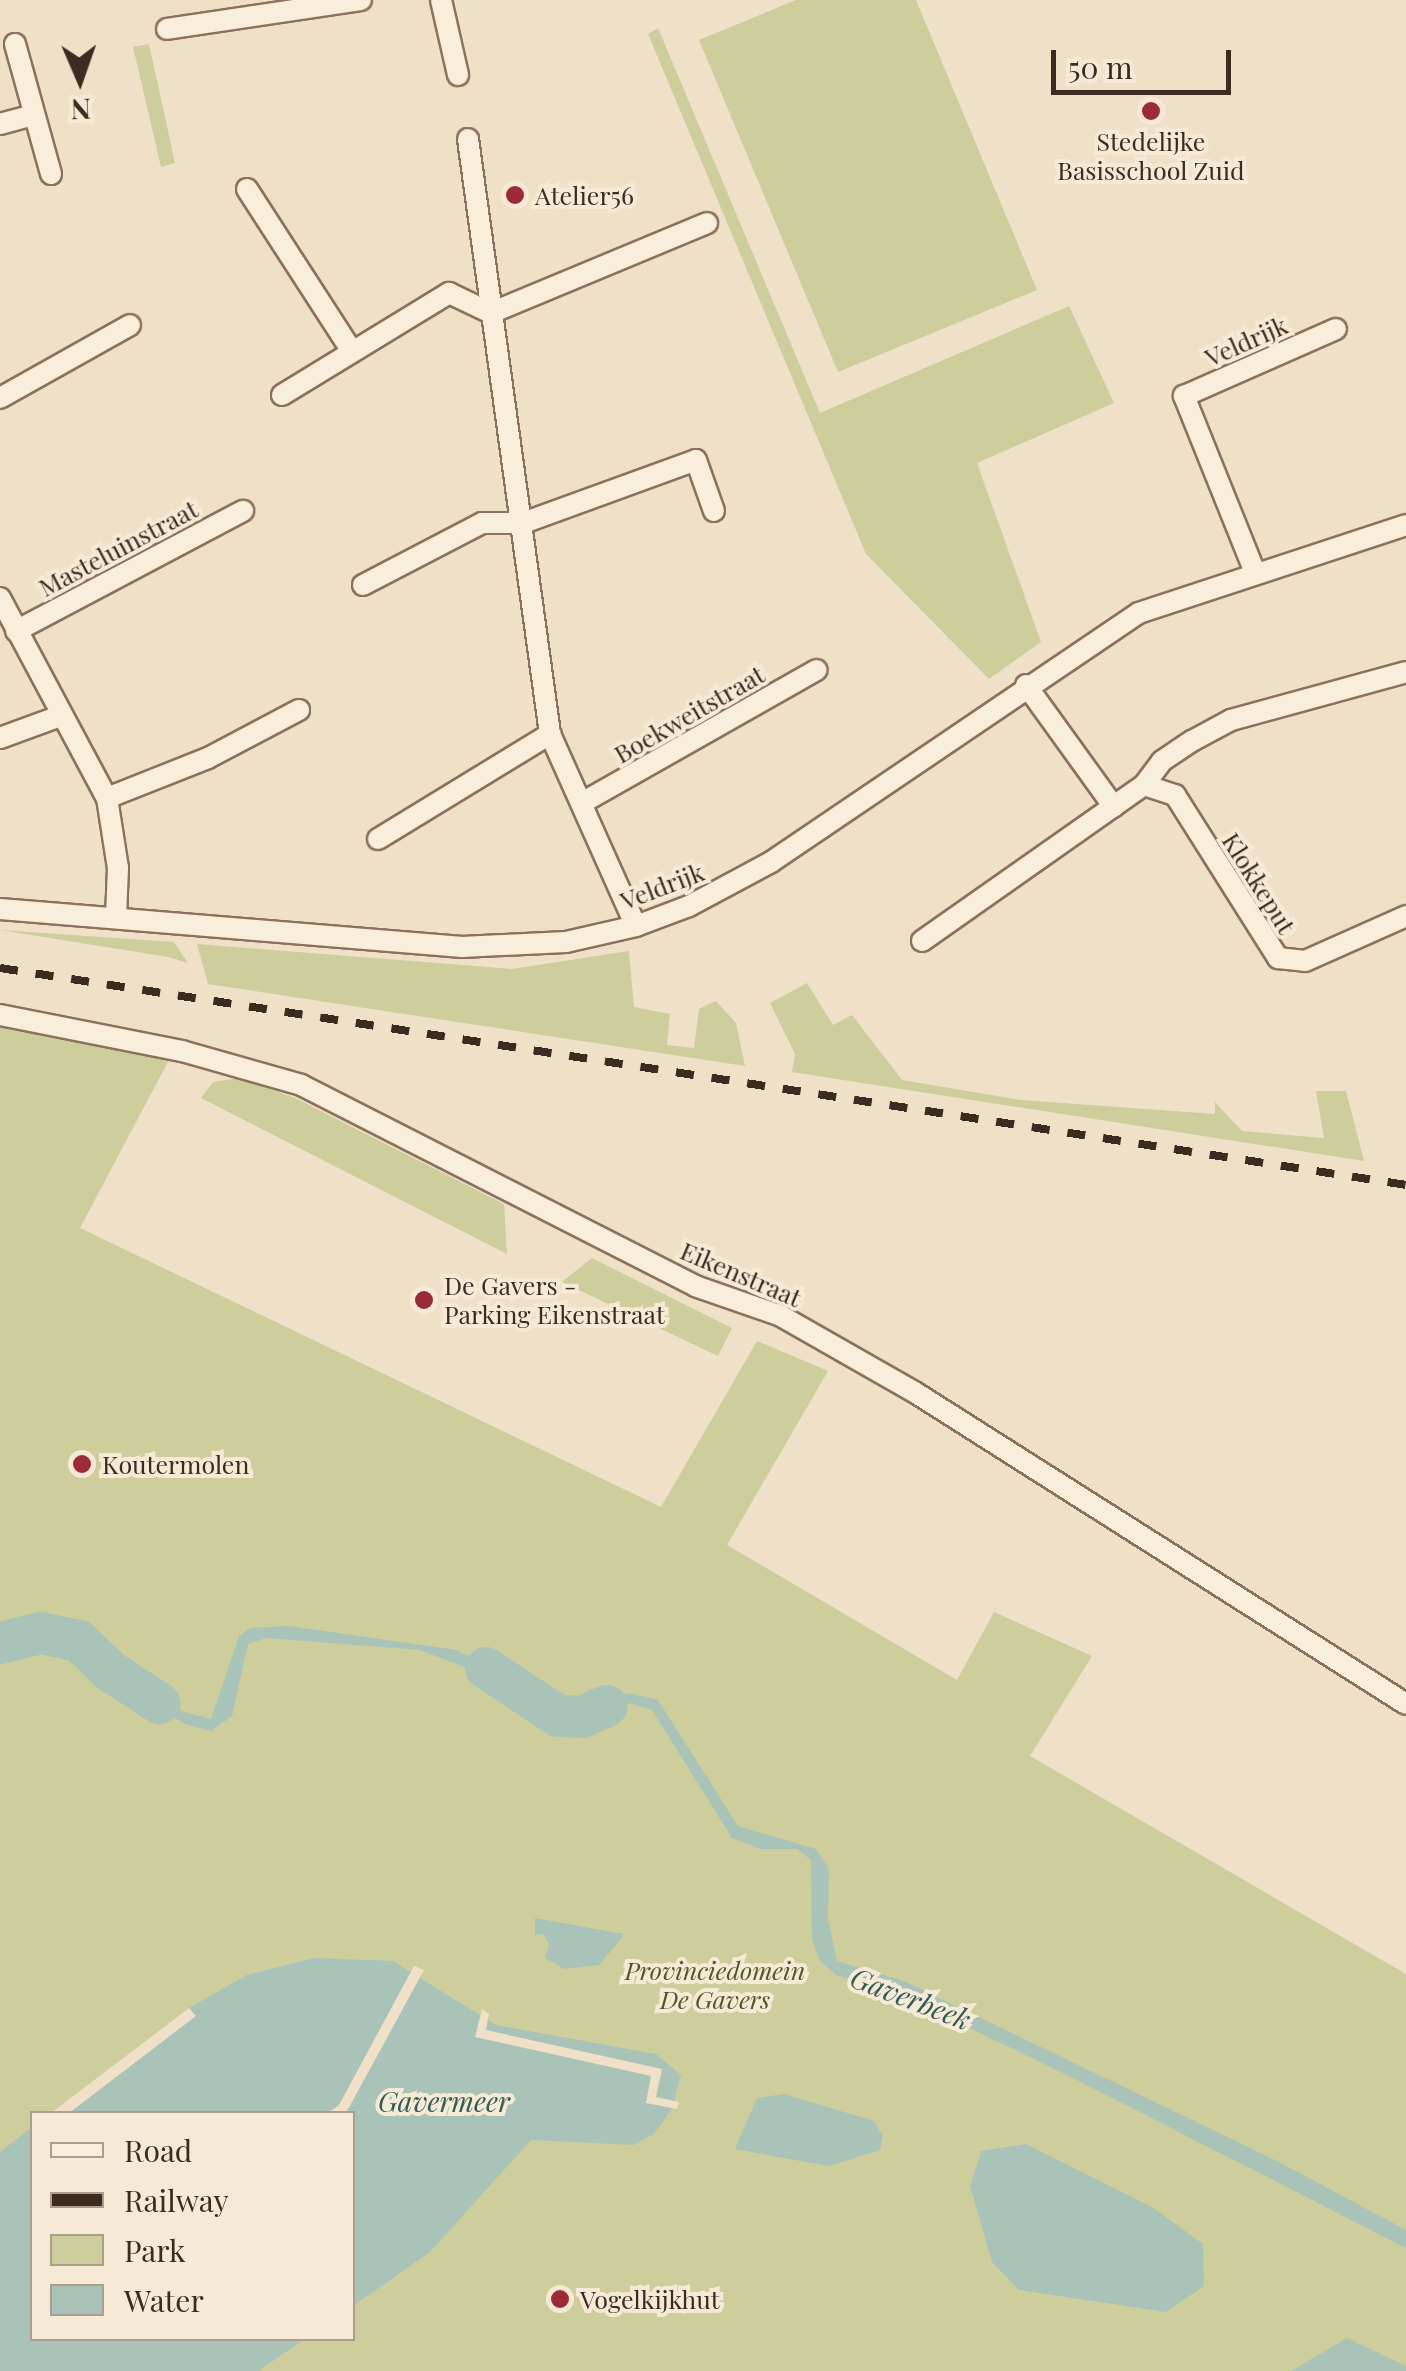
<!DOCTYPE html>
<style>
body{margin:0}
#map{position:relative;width:1406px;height:2371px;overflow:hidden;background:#efe0c7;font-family:"Playfair Display",serif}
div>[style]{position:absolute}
.green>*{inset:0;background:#cdce9b}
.water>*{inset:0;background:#a9c3b9}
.pier>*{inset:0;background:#efe0c7}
.river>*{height:42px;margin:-21px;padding:0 21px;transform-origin:21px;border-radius:21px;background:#a9c3b9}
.roads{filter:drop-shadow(2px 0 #8c715c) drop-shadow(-2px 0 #8c715c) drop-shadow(0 2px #8c715c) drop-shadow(0 -2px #8c715c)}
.street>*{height:20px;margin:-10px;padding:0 10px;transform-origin:10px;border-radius:10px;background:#f9eedb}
.rail>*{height:8px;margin-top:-4px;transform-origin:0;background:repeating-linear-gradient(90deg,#3c2b20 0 18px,transparent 0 36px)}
.dots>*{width:28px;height:28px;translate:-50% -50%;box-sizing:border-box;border:5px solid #f6ead7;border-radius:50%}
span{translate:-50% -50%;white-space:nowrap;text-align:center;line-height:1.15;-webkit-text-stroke:8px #f6ead7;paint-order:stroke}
.poi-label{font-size:25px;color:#3c2b20}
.left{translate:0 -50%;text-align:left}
.street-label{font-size:25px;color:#3c2b20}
.park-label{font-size:25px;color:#515826;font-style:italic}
.water-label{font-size:28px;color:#2f5c55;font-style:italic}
.legend{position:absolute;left:30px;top:2111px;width:325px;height:230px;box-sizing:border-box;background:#f6ead7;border:2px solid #ac9e8e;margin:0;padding:12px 18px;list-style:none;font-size:30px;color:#3c2b20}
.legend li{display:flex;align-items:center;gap:20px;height:50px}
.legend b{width:50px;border:2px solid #ac9e8e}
.north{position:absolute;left:30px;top:30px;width:100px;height:100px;-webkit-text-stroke:8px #f6ead7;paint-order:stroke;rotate:178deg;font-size:28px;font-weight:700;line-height:40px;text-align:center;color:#3c2b20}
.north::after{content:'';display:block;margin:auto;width:35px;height:45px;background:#3c2b20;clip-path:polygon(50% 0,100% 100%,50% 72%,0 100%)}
.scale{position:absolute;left:1051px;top:50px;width:180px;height:45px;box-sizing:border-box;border:5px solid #3c2b20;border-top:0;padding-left:12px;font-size:30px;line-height:35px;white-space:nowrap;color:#3c2b20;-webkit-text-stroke:8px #f6ead7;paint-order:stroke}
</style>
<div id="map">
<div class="green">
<i style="clip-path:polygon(796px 0,916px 0,1037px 290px,838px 372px,699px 40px)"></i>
<i style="clip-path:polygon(658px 28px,820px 413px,1069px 306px,1114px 403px,977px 463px,1041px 642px,989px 679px,866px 554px,648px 34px)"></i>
<i style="clip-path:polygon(149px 44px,175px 163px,161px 167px,133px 47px)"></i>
<i style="clip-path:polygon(0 930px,174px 942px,188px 963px,168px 957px)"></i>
<i style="clip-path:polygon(197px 944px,512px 969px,629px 951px,634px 1007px,670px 1014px,667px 1045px,694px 1048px,699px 1009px,716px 1001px,736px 1023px,745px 1066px,208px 984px)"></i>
<i style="clip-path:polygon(807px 983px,833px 1025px,852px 1015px,902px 1080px,1021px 1100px,1215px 1114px,1215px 1102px,1242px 1131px,1324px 1138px,1316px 1091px,1346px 1091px,1364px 1161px,792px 1072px,795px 1054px,770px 1003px)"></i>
<i style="clip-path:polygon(evenodd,0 1025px,170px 1058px,80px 1228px,661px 1507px,757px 1341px,828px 1371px,727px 1545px,957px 1680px,994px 1612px,1092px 1656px,1030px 1756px,1406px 1974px,1406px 2371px,0 2371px,0 1025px,32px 2114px,352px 2114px,352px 2338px,32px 2338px,32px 2114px)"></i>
<i style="clip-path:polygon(239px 1078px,295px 1098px,504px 1204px,507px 1254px,201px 1098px,213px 1082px)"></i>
<i style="clip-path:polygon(592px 1258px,732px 1328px,718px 1356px,562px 1282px)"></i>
</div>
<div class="water">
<i style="clip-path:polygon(45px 1624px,86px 1633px,106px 1643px,90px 1657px,46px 1642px,0 1651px,0 1634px)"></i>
<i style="clip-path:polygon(289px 1626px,457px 1650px,535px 1692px,530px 1705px,495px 1679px,420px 1650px,266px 1638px,248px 1644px,232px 1716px,211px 1731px,185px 1724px,105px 1675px,114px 1667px,184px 1712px,211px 1719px,239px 1636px,250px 1628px)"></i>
<i style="clip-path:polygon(628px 1693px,658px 1700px,738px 1826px,816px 1849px,829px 1869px,828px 1919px,837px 1961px,904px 1981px,1279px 2162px,1406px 2230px,1406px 2248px,1067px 2075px,899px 1994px,836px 1975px,820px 1961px,812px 1940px,811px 1860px,797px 1849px,760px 1849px,732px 1838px,652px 1710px,630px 1703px,588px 1724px,547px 1720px,558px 1705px,583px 1709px)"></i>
<i style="clip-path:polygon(535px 1918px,623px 1934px,622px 1938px,599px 1965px,564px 1969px,545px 1958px,549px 1944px,543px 1934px,535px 1935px)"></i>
<i style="clip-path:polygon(314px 1958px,393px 1961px,496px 2025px,656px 2054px,681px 2075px,672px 2109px,654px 2134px,633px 2145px,531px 2140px,430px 2252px,353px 2306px,352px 2114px,51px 2114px,189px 2008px,247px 1975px)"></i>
<i style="clip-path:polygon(784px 2094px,874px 2121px,883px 2136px,880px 2150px,829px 2166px,735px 2149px,757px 2098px)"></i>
<i style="clip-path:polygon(32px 2127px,32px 2338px,305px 2339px,258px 2371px,0 2371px,0 2152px)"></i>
<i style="clip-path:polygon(1026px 2144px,1152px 2207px,1203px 2244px,1204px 2286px,1166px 2312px,1019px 2290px,992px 2262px,970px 2186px,981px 2151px)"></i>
<i style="clip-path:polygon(1347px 2338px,1406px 2366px,1406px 2371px,1291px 2371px)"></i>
</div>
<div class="pier">
<i style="clip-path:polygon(414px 1966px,424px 1970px,346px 2113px,328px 2113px,339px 2105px)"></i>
<i style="clip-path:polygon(189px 2008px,196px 2016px,69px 2113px,51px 2113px)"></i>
<i style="clip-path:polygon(482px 2009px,489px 2014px,486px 2030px,662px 2069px,656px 2097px,679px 2102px,677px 2109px,646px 2103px,651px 2076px,475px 2037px)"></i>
</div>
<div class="river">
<i style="left:0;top:1643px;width:42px;rotate:-13.7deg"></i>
<i style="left:41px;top:1633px;width:39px;rotate:12deg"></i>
<i style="left:79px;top:1641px;width:43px;rotate:44.1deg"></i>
<i style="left:110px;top:1671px;width:59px;rotate:33.1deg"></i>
<i style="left:486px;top:1668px;width:87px;rotate:33.7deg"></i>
<i style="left:558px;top:1716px;width:24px;rotate:2deg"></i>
<i style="left:582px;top:1717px;width:27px;rotate:-24deg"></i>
</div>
<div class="roads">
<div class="street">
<i style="left:441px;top:0;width:77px;rotate:77.2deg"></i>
<i style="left:167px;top:29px;width:196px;rotate:-8.5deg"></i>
<i style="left:15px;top:44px;width:135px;rotate:74.5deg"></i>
<i style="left:0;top:124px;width:35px;rotate:-15deg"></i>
<i style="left:468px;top:139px;width:601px;rotate:82.15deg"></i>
<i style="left:550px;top:734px;width:210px;rotate:65.9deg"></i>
<i style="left:247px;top:189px;width:192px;rotate:57.1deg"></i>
<i style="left:282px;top:395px;width:196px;rotate:-31.4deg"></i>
<i style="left:449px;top:293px;width:47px;rotate:25.5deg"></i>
<i style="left:491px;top:313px;width:234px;rotate:-22.6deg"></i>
<i style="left:0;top:398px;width:149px;rotate:-29.3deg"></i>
<i style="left:1254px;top:570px;width:188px;rotate:-111.9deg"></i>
<i style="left:1184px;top:396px;width:166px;rotate:-23.8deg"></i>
<i style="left:363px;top:585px;width:134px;rotate:-27.5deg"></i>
<i style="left:482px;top:523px;width:41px"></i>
<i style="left:523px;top:523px;width:184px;rotate:-20deg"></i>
<i style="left:696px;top:460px;width:54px;rotate:70.6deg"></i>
<i style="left:0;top:598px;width:227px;rotate:61.9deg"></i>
<i style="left:107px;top:798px;width:71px;rotate:81.1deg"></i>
<i style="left:118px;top:868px;width:50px;rotate:92.3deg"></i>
<i style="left:16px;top:631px;width:257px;rotate:-27.9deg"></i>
<i style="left:1026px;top:685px;width:150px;rotate:54.2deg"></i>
<i style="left:0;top:738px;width:64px;rotate:-20.1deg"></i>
<i style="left:1144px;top:785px;width:33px;rotate:18deg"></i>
<i style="left:1175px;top:795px;width:193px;rotate:57.7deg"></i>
<i style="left:1278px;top:958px;width:27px;rotate:6deg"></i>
<i style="left:1305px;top:961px;width:111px;rotate:-24deg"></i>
<i style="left:107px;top:798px;width:109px;rotate:-21.6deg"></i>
<i style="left:208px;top:758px;width:103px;rotate:-27.8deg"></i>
<i style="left:585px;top:801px;width:266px;rotate:-29.5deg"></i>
<i style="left:378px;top:839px;width:202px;rotate:-31.4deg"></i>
<i style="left:0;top:909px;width:464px;rotate:4.7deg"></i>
<i style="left:462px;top:947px;width:104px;rotate:-2.8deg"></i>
<i style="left:566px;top:942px;width:72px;rotate:-12.9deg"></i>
<i style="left:636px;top:926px;width:57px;rotate:-20.7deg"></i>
<i style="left:689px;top:906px;width:93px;rotate:-28.2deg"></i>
<i style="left:771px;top:862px;width:444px;rotate:-34.1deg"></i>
<i style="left:1139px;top:613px;width:281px;rotate:-18.2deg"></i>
<i style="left:922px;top:941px;width:271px;rotate:-35.1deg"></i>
<i style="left:1144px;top:785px;width:30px;rotate:-53deg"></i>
<i style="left:1162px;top:761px;width:36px;rotate:-34deg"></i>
<i style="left:1192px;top:741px;width:44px;rotate:-28.3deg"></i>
<i style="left:1231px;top:720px;width:181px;rotate:-15.3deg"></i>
<i style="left:0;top:1015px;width:186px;rotate:11.2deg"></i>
<i style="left:182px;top:1051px;width:124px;rotate:15.9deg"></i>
<i style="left:301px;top:1085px;width:442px;rotate:27deg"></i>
<i style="left:695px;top:1286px;width:91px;rotate:19.2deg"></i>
<i style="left:781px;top:1316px;width:155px;rotate:29.7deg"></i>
<i style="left:916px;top:1393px;width:580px;rotate:32.4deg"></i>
</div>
</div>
<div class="rail">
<i style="left:0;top:968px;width:1423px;rotate:8.77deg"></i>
</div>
<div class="dots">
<i style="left:1151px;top:111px;background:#9c2b37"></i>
<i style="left:515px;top:195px;background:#9c2b37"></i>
<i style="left:424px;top:1300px;background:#9c2b37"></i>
<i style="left:82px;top:1464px;background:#9c2b37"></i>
<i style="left:560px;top:2299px;background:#9c2b37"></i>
</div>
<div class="poi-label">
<span style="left:1151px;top:156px">Stedelijke<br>Basisschool Zuid</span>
<span class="left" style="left:535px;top:195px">Atelier56</span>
<span class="left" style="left:444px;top:1300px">De Gavers -<br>Parking Eikenstraat</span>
<span class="left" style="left:102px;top:1464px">Koutermolen</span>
<span class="left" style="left:580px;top:2299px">Vogelkijkhut</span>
</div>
<div class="street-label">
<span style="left:1246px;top:341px;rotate:-24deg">Veldrijk</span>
<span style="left:118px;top:548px;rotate:-28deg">Masteluinstraat</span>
<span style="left:689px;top:714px;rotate:-30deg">Boekweitstraat</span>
<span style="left:1259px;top:883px;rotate:58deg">Klokkeput</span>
<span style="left:662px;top:886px;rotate:-21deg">Veldrijk</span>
<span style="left:741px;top:1274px;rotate:23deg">Eikenstraat</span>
</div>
<div class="park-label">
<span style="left:715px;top:1985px">Provinciedomein<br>De Gavers</span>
</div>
<div class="water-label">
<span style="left:911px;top:1998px;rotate:21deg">Gaverbeek</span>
<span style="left:444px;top:2101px">Gavermeer</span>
</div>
<ul class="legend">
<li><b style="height:12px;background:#f9eedb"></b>Road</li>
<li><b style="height:12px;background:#3c2b20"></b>Railway</li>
<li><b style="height:28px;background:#cdce9b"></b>Park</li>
<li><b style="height:28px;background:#a9c3b9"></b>Water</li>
</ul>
<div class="north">N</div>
<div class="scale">50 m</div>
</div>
